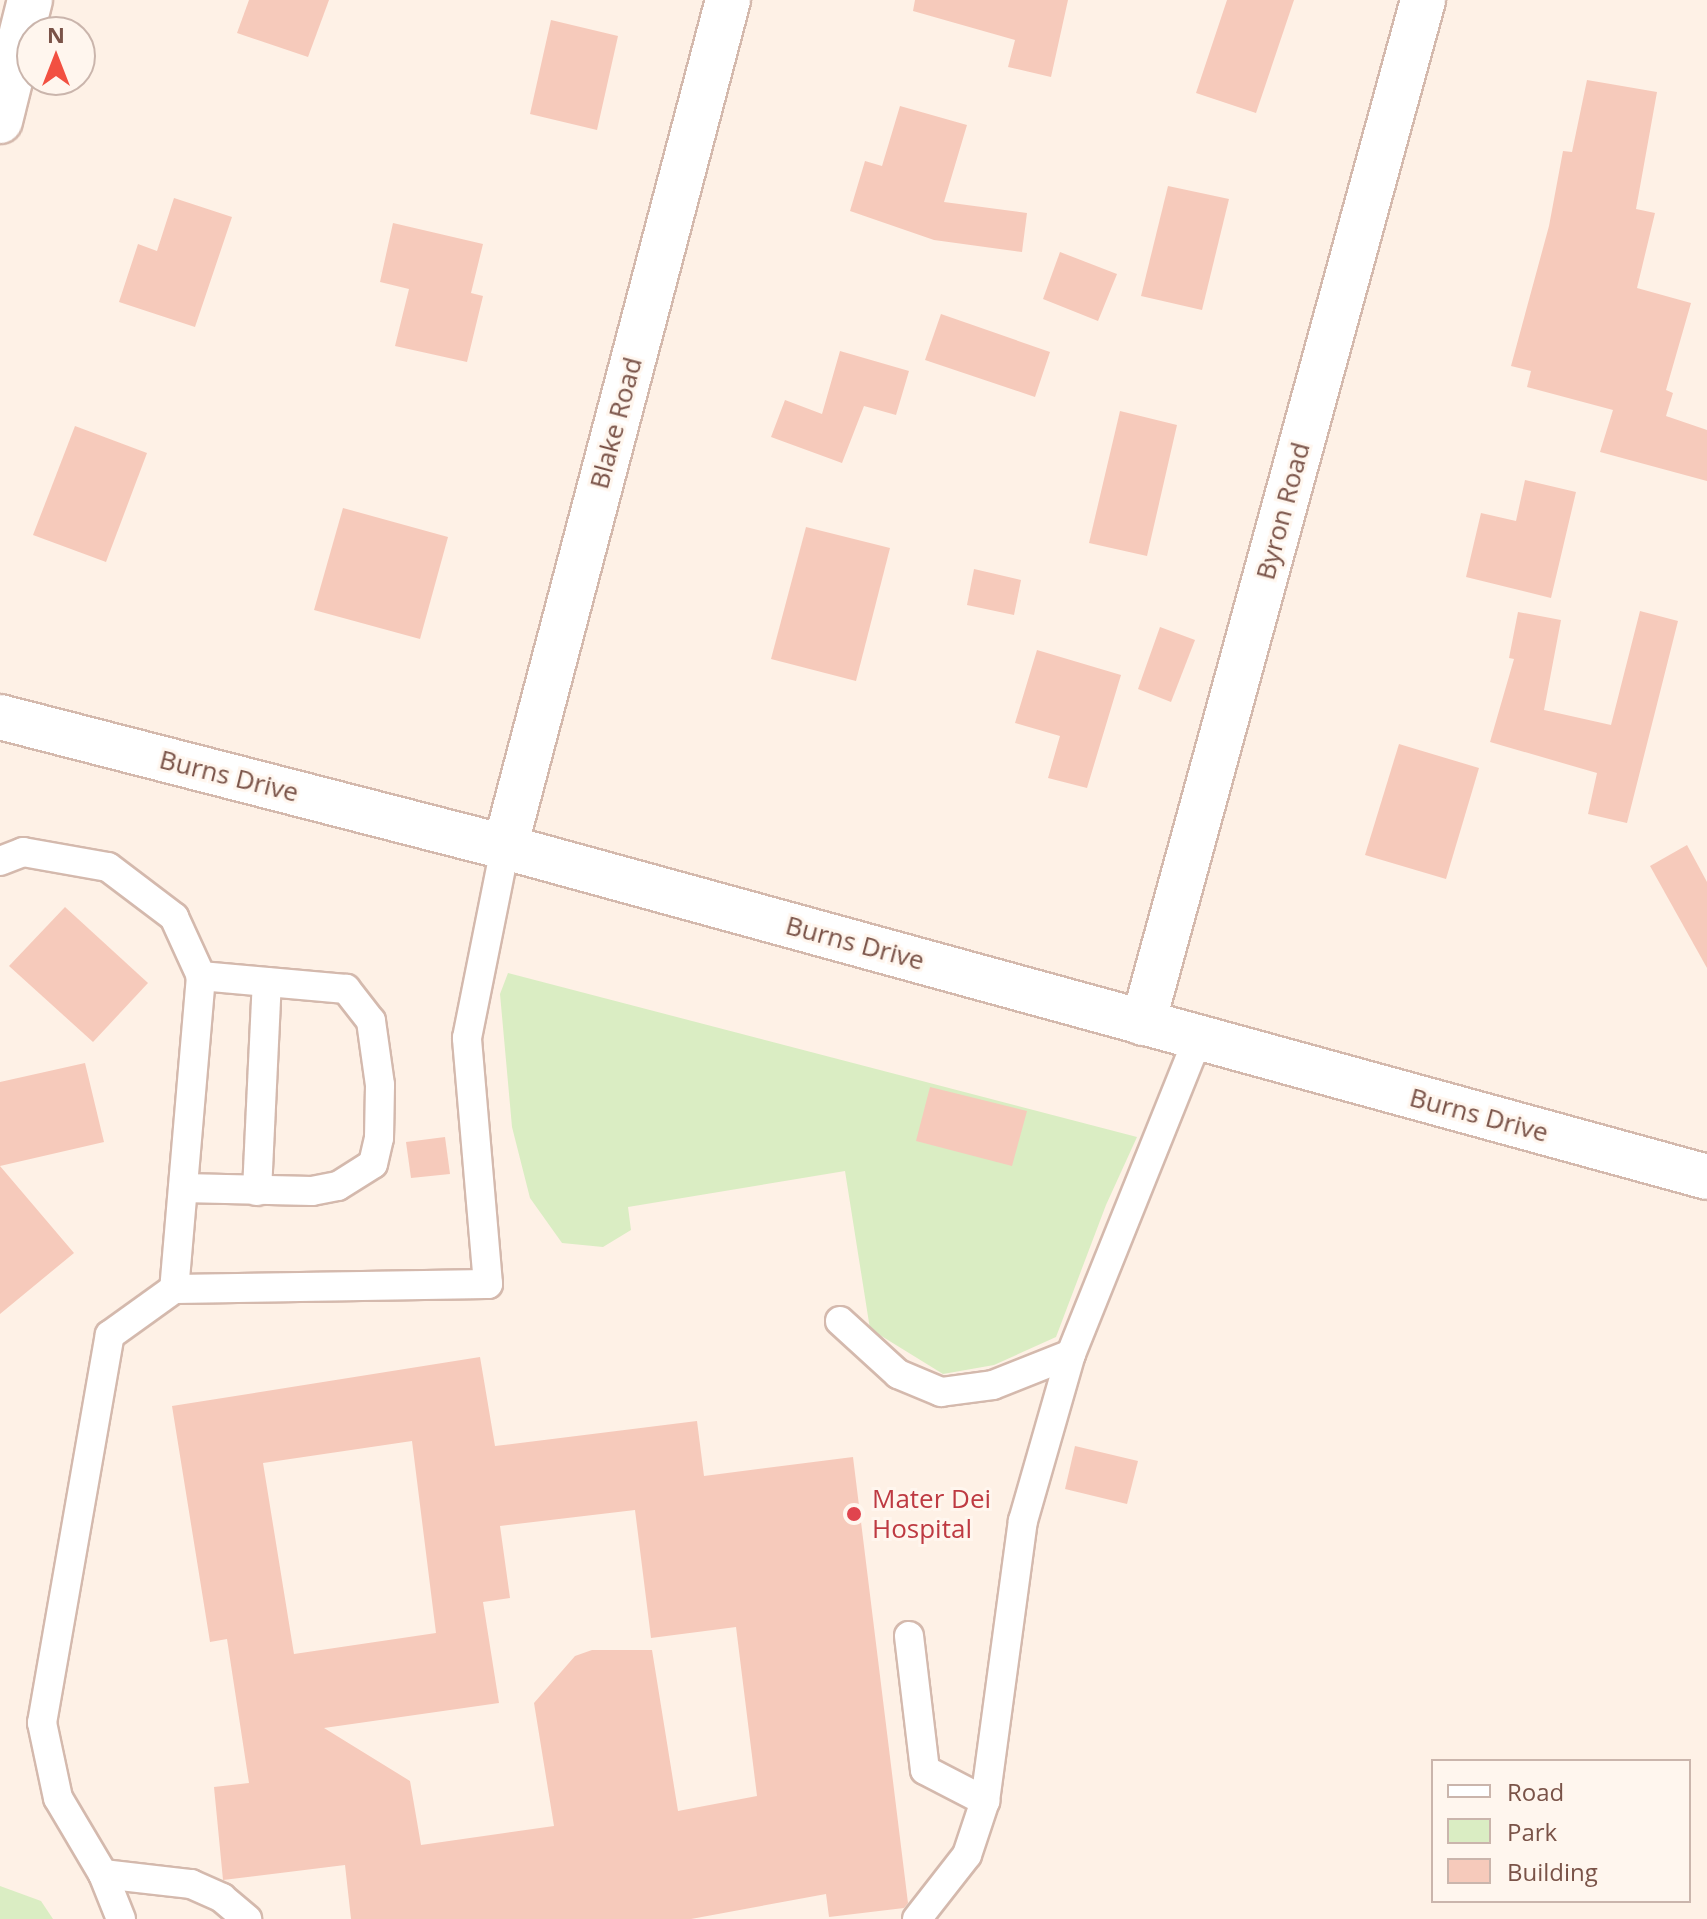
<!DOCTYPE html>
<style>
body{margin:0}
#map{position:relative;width:1707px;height:1919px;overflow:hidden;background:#fef1e6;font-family:"Open Sans",sans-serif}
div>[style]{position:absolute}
.green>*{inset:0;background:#daedc3}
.building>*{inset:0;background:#f6cabb}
.roads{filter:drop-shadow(2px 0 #d4b9ad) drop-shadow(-2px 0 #d4b9ad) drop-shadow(0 2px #d4b9ad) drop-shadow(0 -2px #d4b9ad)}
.service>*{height:28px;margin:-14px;padding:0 14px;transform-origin:14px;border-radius:14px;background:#fff}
.minor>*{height:44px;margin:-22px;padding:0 22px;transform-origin:22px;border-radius:22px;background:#fff}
.secondary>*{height:44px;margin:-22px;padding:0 22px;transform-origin:22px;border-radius:22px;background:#fff}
.dots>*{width:22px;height:22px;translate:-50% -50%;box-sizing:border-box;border:4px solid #fff6ee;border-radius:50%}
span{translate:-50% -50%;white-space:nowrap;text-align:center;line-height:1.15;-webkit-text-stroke:6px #fff6ee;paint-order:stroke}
.street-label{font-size:26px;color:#7a5348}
.health-label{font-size:26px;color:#be3a42}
.left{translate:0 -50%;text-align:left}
.legend{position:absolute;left:1431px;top:1759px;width:260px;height:144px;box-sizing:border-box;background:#fff6ee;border:2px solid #cab5ac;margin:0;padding:10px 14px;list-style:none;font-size:24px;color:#7a5348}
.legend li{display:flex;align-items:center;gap:16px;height:40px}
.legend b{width:40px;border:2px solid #cab5ac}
.north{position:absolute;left:16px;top:16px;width:80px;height:80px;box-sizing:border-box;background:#fff6ee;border:2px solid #cab5ac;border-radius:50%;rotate:0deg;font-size:22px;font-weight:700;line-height:32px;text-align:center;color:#7a5348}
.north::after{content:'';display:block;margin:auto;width:28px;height:36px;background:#f25041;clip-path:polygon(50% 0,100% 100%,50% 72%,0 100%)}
</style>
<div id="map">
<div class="green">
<i style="clip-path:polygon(508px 973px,1137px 1137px,1106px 1205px,1056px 1337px,994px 1365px,943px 1374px,870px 1329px,845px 1171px,628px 1207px,631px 1230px,603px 1247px,562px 1243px,530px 1198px,512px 1127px,500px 994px)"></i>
<i style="clip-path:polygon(0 1886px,41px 1901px,53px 1919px,0 1919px)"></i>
</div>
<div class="building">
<i style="clip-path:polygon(249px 0,329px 0,308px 57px,237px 33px)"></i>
<i style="clip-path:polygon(915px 0,1068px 0,1051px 77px,1008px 67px,1015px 40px,913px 11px)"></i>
<i style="clip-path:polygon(1227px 0,1294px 0,1256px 113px,1196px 93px)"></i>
<i style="clip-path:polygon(551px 20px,618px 36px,597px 130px,530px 114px)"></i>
<i style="clip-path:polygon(1587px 80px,1657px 92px,1636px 209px,1655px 213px,1637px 288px,1691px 303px,1666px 390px,1673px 393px,1666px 416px,1707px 430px,1707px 481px,1600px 452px,1613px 410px,1527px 387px,1531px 371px,1511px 366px,1549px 226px,1563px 151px,1572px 152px)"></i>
<i style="clip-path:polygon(900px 106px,967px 125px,944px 202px,1027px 213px,1022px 252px,934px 240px,850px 211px,865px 161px,882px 166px)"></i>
<i style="clip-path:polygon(1168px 186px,1229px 199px,1202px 310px,1141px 296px)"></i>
<i style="clip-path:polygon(174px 198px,232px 217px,195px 327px,119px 302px,138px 244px,157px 251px)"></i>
<i style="clip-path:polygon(393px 223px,483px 244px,471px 293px,483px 296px,467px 362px,395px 346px,409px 289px,380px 282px)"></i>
<i style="clip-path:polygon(1060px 252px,1117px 274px,1098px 321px,1043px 299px)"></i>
<i style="clip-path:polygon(941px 314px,1050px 352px,1035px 397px,925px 360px)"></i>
<i style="clip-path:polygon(840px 351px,909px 371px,896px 415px,864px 406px,842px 463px,771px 437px,785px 400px,822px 414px)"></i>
<i style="clip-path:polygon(1120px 411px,1177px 425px,1147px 556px,1089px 543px)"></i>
<i style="clip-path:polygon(75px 426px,147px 453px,106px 562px,33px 535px)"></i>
<i style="clip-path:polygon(1525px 480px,1576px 492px,1551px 598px,1466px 577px,1481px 513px,1516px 521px)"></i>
<i style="clip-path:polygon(343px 508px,448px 537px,420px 639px,314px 610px)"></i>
<i style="clip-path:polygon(806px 527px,890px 548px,856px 681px,771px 659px)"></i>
<i style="clip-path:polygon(974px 569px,1021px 580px,1014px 615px,967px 605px)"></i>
<i style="clip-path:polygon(1640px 611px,1678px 621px,1627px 823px,1588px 814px,1597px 773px,1490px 742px,1514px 659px,1509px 658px,1518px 612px,1561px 620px,1544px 710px,1611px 725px)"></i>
<i style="clip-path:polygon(1160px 627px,1195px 640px,1171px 702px,1138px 689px)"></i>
<i style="clip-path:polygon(1037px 650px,1121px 675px,1087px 788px,1048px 778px,1060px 736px,1015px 723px)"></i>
<i style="clip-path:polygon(1399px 744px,1479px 768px,1446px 879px,1365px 855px)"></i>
<i style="clip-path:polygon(1687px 845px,1707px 882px,1707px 968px,1650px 866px)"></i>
<i style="clip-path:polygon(65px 907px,148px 983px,93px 1042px,9px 966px)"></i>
<i style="clip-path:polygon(85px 1063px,104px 1142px,0 1166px,74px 1253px,0 1314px,0 1082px)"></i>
<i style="clip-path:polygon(930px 1087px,1027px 1111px,1012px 1166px,916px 1141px)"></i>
<i style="clip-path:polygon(445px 1137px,450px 1174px,411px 1178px,406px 1142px)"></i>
<i style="clip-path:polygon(evenodd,480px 1357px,495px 1446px,697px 1421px,704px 1476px,853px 1457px,908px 1903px,904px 1908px,829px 1917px,826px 1894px,691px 1919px,351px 1919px,345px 1865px,223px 1880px,214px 1787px,249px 1783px,227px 1639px,210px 1642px,172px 1406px,480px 1357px,412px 1441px,436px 1633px,294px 1654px,263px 1463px,412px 1441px,480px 1357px,635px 1510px,651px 1638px,736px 1627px,757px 1796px,678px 1811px,652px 1650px,592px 1650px,575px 1656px,534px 1703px,554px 1826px,421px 1845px,410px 1781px,324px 1728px,499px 1703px,483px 1602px,510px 1598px,500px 1526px,635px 1510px)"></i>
<i style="clip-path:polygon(1075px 1446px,1138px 1461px,1127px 1504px,1065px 1489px)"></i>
</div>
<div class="roads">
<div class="service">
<i style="left:0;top:861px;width:25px;rotate:-21deg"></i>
<i style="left:23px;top:852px;width:86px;rotate:10deg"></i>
<i style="left:108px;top:867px;width:83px;rotate:37.1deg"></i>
<i style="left:174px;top:917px;width:65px;rotate:65.4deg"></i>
<i style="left:201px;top:976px;width:314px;rotate:94.9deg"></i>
<i style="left:183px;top:1188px;width:129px;rotate:1.3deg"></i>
<i style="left:312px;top:1191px;width:26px;rotate:-11deg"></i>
<i style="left:338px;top:1186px;width:41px;rotate:-32.2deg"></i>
<i style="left:373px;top:1164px;width:27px;rotate:-77deg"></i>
<i style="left:379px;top:1138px;width:53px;rotate:-88.9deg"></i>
<i style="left:380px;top:1085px;width:65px;rotate:-98deg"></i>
<i style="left:371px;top:1021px;width:41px;rotate:-128deg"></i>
<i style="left:346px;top:989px;width:146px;rotate:-174.9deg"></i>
<i style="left:257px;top:1191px;width:209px;rotate:-87.3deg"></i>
<i style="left:840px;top:1321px;width:79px;rotate:42.4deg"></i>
<i style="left:898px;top:1374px;width:47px;rotate:22.7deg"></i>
<i style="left:941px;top:1392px;width:52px;rotate:-7.7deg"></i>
<i style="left:993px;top:1385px;width:84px;rotate:-21.7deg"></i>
<i style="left:909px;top:1636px;width:135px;rotate:83.2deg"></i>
<i style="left:925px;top:1770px;width:68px;rotate:27.3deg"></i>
<i style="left:103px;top:1874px;width:89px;rotate:6.5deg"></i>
<i style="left:191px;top:1884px;width:34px;rotate:24deg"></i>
<i style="left:222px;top:1898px;width:33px;rotate:40deg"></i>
<i style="left:121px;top:1919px;width:48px;rotate:-111.8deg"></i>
<i style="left:103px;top:1874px;width:88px;rotate:-120.6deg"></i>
<i style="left:58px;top:1798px;width:77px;rotate:-102deg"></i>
<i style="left:42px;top:1723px;width:394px;rotate:-80.1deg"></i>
<i style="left:110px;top:1335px;width:79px;rotate:-35.7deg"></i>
<i style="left:174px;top:1289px;width:314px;rotate:-0.9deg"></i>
<i style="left:488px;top:1284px;width:247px;rotate:-94.9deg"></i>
<i style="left:467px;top:1038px;width:195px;rotate:-78.7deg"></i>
<i style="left:917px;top:1919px;width:81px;rotate:-52deg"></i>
<i style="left:967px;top:1855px;width:57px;rotate:-71.6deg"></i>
<i style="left:985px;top:1801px;width:283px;rotate:-82.3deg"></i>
<i style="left:1023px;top:1521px;width:174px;rotate:-74deg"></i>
<i style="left:1071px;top:1354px;width:341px;rotate:-68.1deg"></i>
</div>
<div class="minor">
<i style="left:0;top:121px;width:125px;rotate:-76.1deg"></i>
<i style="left:505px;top:847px;width:876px;rotate:-75.25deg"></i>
<i style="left:1143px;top:1023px;width:1061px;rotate:-74.69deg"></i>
</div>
<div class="secondary">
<i style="left:0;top:717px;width:521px;rotate:14.44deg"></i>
<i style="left:505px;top:847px;width:1246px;rotate:15.35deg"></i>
</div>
</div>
<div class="dots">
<i style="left:854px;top:1514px;background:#e0444e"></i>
</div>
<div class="street-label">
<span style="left:616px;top:423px;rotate:-75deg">Blake Road</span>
<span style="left:1283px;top:511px;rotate:-75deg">Byron Road</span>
<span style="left:229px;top:776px;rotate:14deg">Burns Drive</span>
<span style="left:855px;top:943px;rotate:15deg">Burns Drive</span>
<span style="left:1479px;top:1115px;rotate:15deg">Burns Drive</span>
</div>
<div class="health-label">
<span class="left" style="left:872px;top:1514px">Mater Dei<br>Hospital</span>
</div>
<ul class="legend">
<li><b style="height:10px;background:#fff"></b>Road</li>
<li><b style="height:22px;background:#daedc3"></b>Park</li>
<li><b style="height:22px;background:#f6cabb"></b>Building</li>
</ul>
<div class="north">N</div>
</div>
